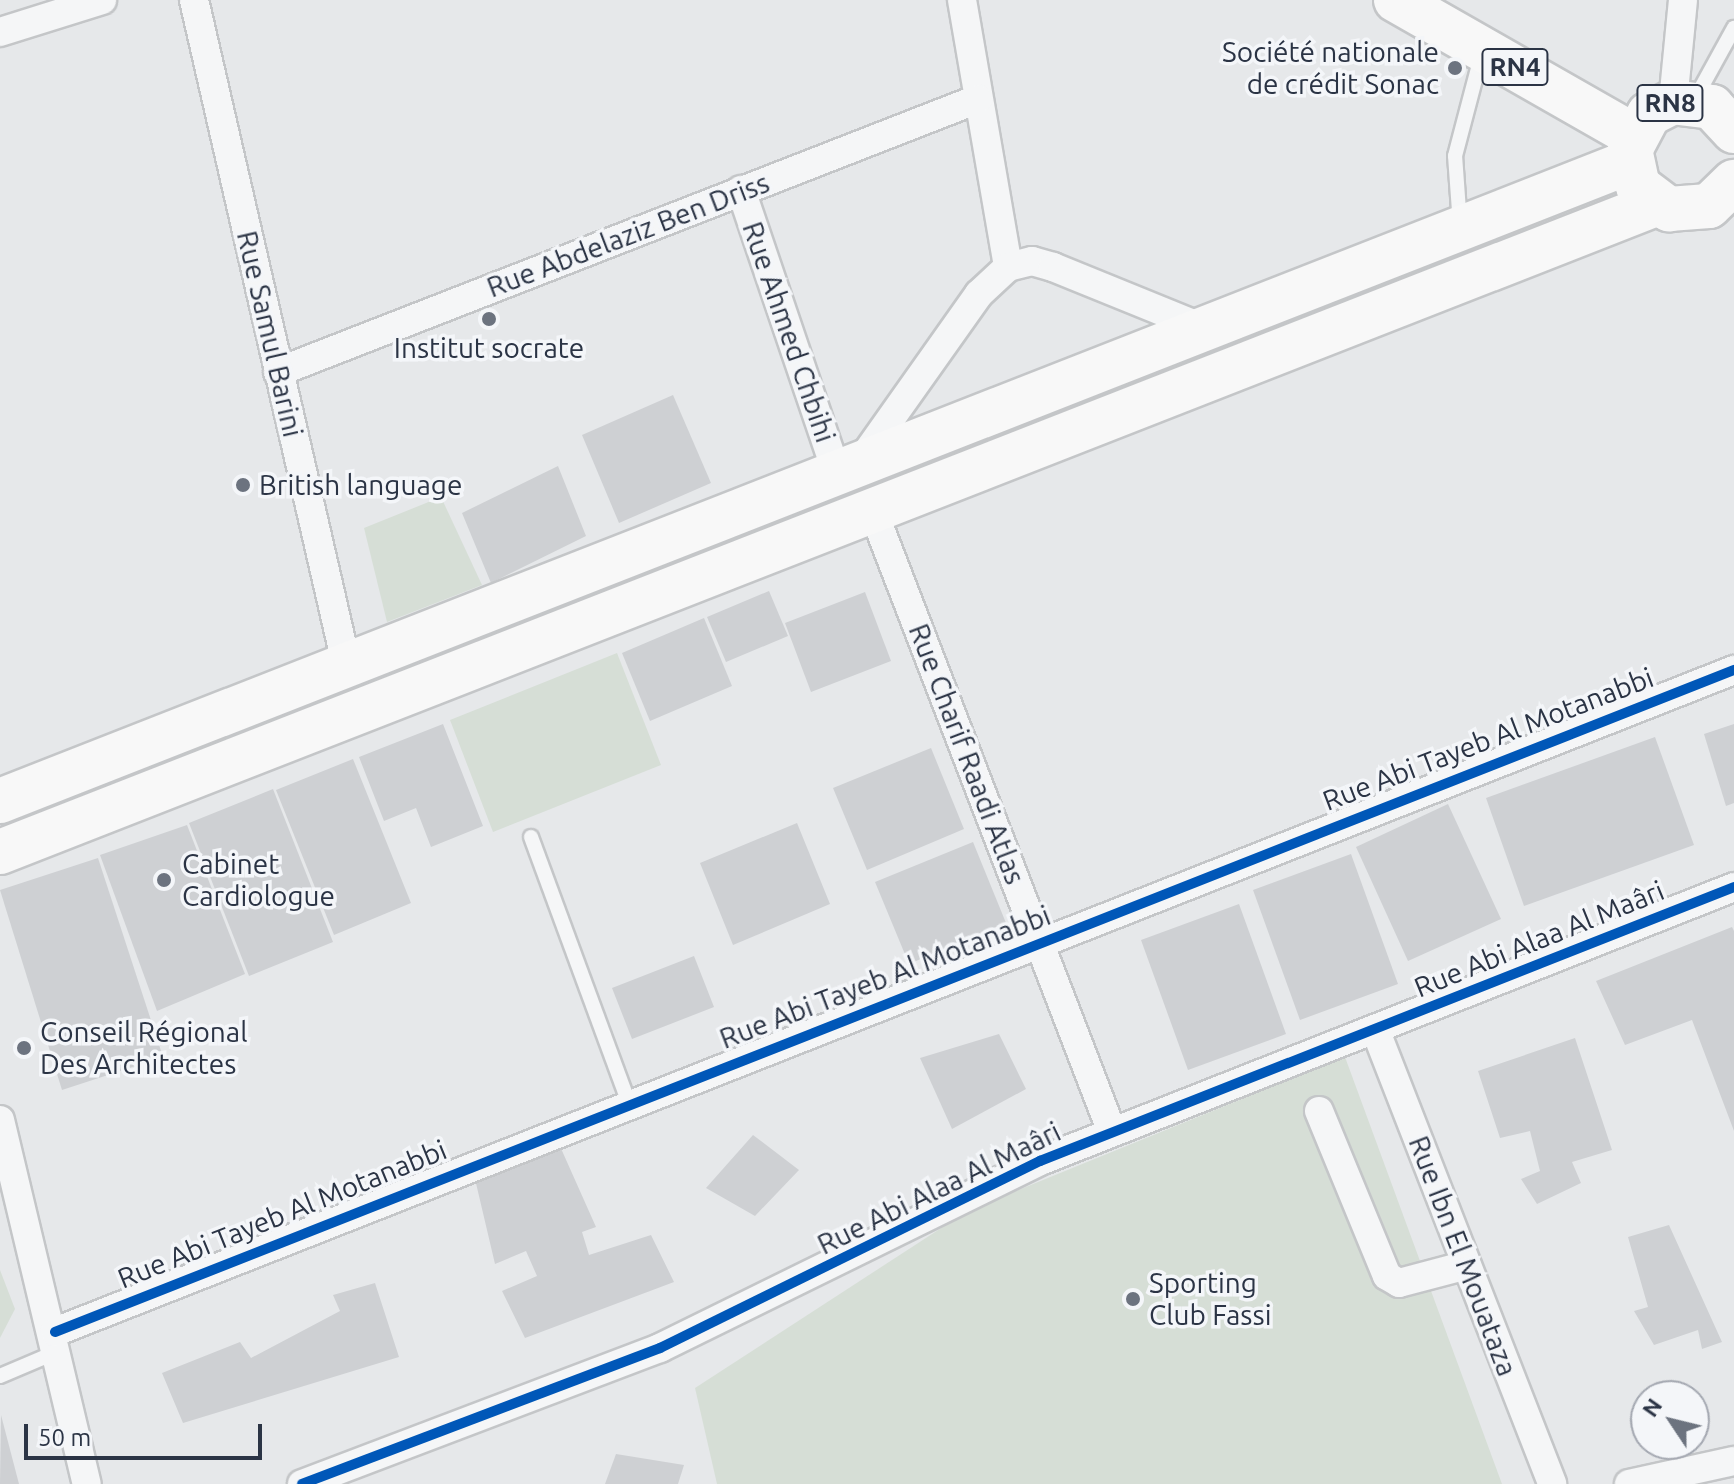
<!DOCTYPE html>
<meta charset="utf-8">
<style>
body{margin:0}
#map{position:relative;width:1734px;height:1484px;overflow:hidden;background:#e6e8ea;font-family:Ubuntu,sans-serif}
div>[style]{position:absolute}
.green>*{inset:0;background:#d6ded6}
.building>*{inset:0;background:#ced0d3}
.roads{filter:drop-shadow(2px 0 #c4c6c8) drop-shadow(-2px 0 #c4c6c8) drop-shadow(0 2px #c4c6c8) drop-shadow(0 -2px #c4c6c8)}
.service>*{height:14px;margin:-7px;padding:0 7px;transform-origin:7px;border-radius:7px;background:#f5f6f7}
.minor>*{height:28px;margin:-14px;padding:0 14px;transform-origin:14px;border-radius:14px;background:#f5f6f7}
.primary>*{height:44px;margin:-22px;padding:0 22px;transform-origin:22px;border-radius:22px;background:#f8f8f8}
.cycleway>*{height:10px;margin:-5px;padding:0 5px;transform-origin:5px;border-radius:5px;background:#0057b8}
.dots>*{width:22px;height:22px;translate:-50% -50%;box-sizing:border-box;border:4px solid #f4f6f9;border-radius:50%}
span{translate:-50% -50%;white-space:nowrap;text-align:center;line-height:1.15;-webkit-text-stroke:7px #f4f6f9;paint-order:stroke}
.shield-label span{padding:2px 6px;background:#f4f6f9;border:2px solid;border-radius:6px;-webkit-text-stroke-width:0}
.shield-label{font-size:26px;color:#2b3445;font-weight:700}
.poi-label{font-size:28px;color:#2b3445}
.right{translate:-100% -50%;text-align:right}
.left{translate:0 -50%;text-align:left}
.street-label{font-size:28px;color:#2b3445}
.north{position:absolute;left:1630px;top:1380px;width:80px;height:80px;box-sizing:border-box;background:#f4f6f9;border:2px solid #a4a8b1;border-radius:50%;rotate:305deg;font-size:22px;font-weight:700;line-height:32px;text-align:center;color:#2b3445}
.north::after{content:'';display:block;margin:auto;width:28px;height:36px;background:#6c737f;clip-path:polygon(50% 0,100% 100%,50% 72%,0 100%)}
.scale{position:absolute;left:24px;top:1424px;width:238px;height:36px;box-sizing:border-box;border:4px solid #2b3445;border-top:0;padding-left:10px;font-size:24px;line-height:28px;white-space:nowrap;color:#2b3445;-webkit-text-stroke:6px #f4f6f9;paint-order:stroke}
</style>
<div id="map">
<div class="green">
<i style="clip-path:polygon(441px 497px,482px 585px,387px 622px,364px 528px)"></i>
<i style="clip-path:polygon(617px 653px,661px 765px,493px 832px,450px 720px)"></i>
<i style="clip-path:polygon(1345px 1057px,1502px 1484px,717px 1484px,695px 1388px,969px 1210px)"></i>
<i style="clip-path:polygon(0 1270px,15px 1309px,0 1338px)"></i>
</div>
<div class="building">
<i style="clip-path:polygon(673px 395px,711px 483px,619px 523px,582px 435px)"></i>
<i style="clip-path:polygon(558px 466px,586px 536px,491px 583px,462px 513px)"></i>
<i style="clip-path:polygon(769px 591px,788px 636px,726px 662px,707px 617px)"></i>
<i style="clip-path:polygon(865px 592px,891px 661px,811px 692px,785px 623px)"></i>
<i style="clip-path:polygon(704px 618px,732px 686px,650px 721px,622px 653px)"></i>
<i style="clip-path:polygon(443px 724px,483px 826px,431px 847px,416px 808px,384px 821px,359px 757px)"></i>
<i style="clip-path:polygon(1734px 724px,1734px 803px,1726px 806px,1704px 734px)"></i>
<i style="clip-path:polygon(1655px 737px,1694px 845px,1524px 906px,1486px 798px)"></i>
<i style="clip-path:polygon(931px 748px,964px 829px,867px 870px,833px 788px)"></i>
<i style="clip-path:polygon(353px 759px,411px 903px,334px 935px,276px 790px)"></i>
<i style="clip-path:polygon(273px 789px,333px 942px,249px 976px,189px 823px)"></i>
<i style="clip-path:polygon(1448px 804px,1501px 919px,1408px 961px,1356px 847px)"></i>
<i style="clip-path:polygon(797px 823px,830px 904px,733px 945px,700px 863px)"></i>
<i style="clip-path:polygon(187px 825px,245px 974px,157px 1011px,100px 855px)"></i>
<i style="clip-path:polygon(973px 842px,1006px 923px,909px 964px,875px 882px)"></i>
<i style="clip-path:polygon(1351px 854px,1398px 984px,1300px 1020px,1253px 890px)"></i>
<i style="clip-path:polygon(98px 858px,163px 1057px,62px 1090px,0 890px)"></i>
<i style="clip-path:polygon(1239px 904px,1286px 1034px,1188px 1070px,1141px 940px)"></i>
<i style="clip-path:polygon(1732px 927px,1734px 931px,1734px 1131px,1692px 1020px,1625px 1045px,1596px 981px)"></i>
<i style="clip-path:polygon(694px 956px,714px 1007px,632px 1039px,612px 988px)"></i>
<i style="clip-path:polygon(999px 1034px,1026px 1089px,952px 1129px,920px 1058px)"></i>
<i style="clip-path:polygon(1575px 1038px,1612px 1150px,1572px 1162px,1581px 1183px,1537px 1204px,1521px 1179px,1540px 1171px,1530px 1131px,1500px 1138px,1478px 1071px)"></i>
<i style="clip-path:polygon(753px 1135px,799px 1170px,755px 1216px,706px 1188px)"></i>
<i style="clip-path:polygon(559px 1144px,596px 1227px,582px 1232px,589px 1255px,651px 1235px,674px 1282px,525px 1338px,502px 1291px,537px 1276px,526px 1251px,495px 1264px,475px 1179px)"></i>
<i style="clip-path:polygon(1669px 1225px,1722px 1342px,1702px 1349px,1698px 1330px,1654px 1345px,1634px 1311px,1648px 1307px,1628px 1237px)"></i>
<i style="clip-path:polygon(375px 1283px,399px 1357px,183px 1423px,162px 1373px,240px 1342px,251px 1358px,340px 1311px,333px 1295px)"></i>
<i style="clip-path:polygon(1px 1415px,19px 1484px,0 1484px)"></i>
<i style="clip-path:polygon(616px 1454px,684px 1465px,678px 1484px,605px 1484px)"></i>
</div>
<div class="roads">
<div class="service">
<i style="left:1696px;top:97px;width:79px;rotate:-61.2deg"></i>
<i style="left:1460px;top:225px;width:69px;rotate:-94.1deg"></i>
<i style="left:1455px;top:156px;width:106px;rotate:-75.3deg"></i>
<i style="left:531px;top:837px;width:281px;rotate:69.8deg"></i>
<i style="left:0;top:1376px;width:64px;rotate:-23deg"></i>
</div>
<div class="minor">
<i style="left:194px;top:0;width:684px;rotate:77.08deg"></i>
<i style="left:962px;top:0;width:271px;rotate:80.2deg"></i>
<i style="left:0;top:32px;width:107px;rotate:-17.4deg"></i>
<i style="left:1673px;top:102px;width:102px;rotate:-84.4deg"></i>
<i style="left:741px;top:190px;width:300px;rotate:71.3deg"></i>
<i style="left:278px;top:372px;width:751px;rotate:-21.31deg"></i>
<i style="left:860px;top:462px;width:206px;rotate:-54.7deg"></i>
<i style="left:979px;top:294px;width:40px;rotate:-43deg"></i>
<i style="left:1008px;top:267px;width:25px;rotate:-14deg"></i>
<i style="left:1032px;top:261px;width:22px;rotate:16deg"></i>
<i style="left:1053px;top:267px;width:167px;rotate:22.1deg"></i>
<i style="left:873px;top:511px;width:665px;rotate:68.95deg"></i>
<i style="left:1375px;top:1029px;width:488px;rotate:68.7deg"></i>
<i style="left:1319px;top:1111px;width:178px;rotate:67.6deg"></i>
<i style="left:1387px;top:1276px;width:14px;rotate:30deg"></i>
<i style="left:1399px;top:1283px;width:70px;rotate:-14.8deg"></i>
<i style="left:0;top:1120px;width:374px;rotate:76.6deg"></i>
<i style="left:55px;top:1332px;width:1805px;rotate:-21.52deg"></i>
<i style="left:302px;top:1484px;width:383px;rotate:-20.8deg"></i>
<i style="left:660px;top:1348px;width:424px;rotate:-26.2deg"></i>
<i style="left:1040px;top:1161px;width:746px;rotate:-21.54deg"></i>
<i style="left:1629px;top:1484px;width:107px;rotate:-12.4deg"></i>
</div>
<div class="primary">
<i style="left:1396px;top:0;width:274px;rotate:29.7deg"></i>
<i style="left:1734px;top:131px;width:33px;rotate:-133deg"></i>
<i style="left:1712px;top:107px;width:39px;rotate:-173deg"></i>
<i style="left:1673px;top:102px;width:27px;rotate:153deg"></i>
<i style="left:1649px;top:114px;width:40px;rotate:118deg"></i>
<i style="left:1630px;top:149px;width:38px;rotate:78deg"></i>
<i style="left:1638px;top:186px;width:39px;rotate:37deg"></i>
<i style="left:1669px;top:209px;width:40px;rotate:-4.3deg"></i>
<i style="left:1709px;top:206px;width:35px;rotate:-44deg"></i>
<i style="left:0;top:801px;width:1751px;rotate:-21.41deg"></i>
<i style="left:0;top:852px;width:1778px;rotate:-21.37deg"></i>
</div>
</div>
<div class="cycleway">
<i style="left:55px;top:1332px;width:1805px;rotate:-21.52deg"></i>
<i style="left:302px;top:1484px;width:383px;rotate:-20.8deg"></i>
<i style="left:660px;top:1348px;width:424px;rotate:-26.2deg"></i>
<i style="left:1040px;top:1161px;width:746px;rotate:-21.54deg"></i>
</div>
<div class="dots">
<i style="left:1455px;top:68px;background:#6c737f"></i>
<i style="left:489px;top:319px;background:#6c737f"></i>
<i style="left:243px;top:485px;background:#6c737f"></i>
<i style="left:164px;top:880px;background:#6c737f"></i>
<i style="left:24px;top:1048px;background:#6c737f"></i>
<i style="left:1133px;top:1299px;background:#6c737f"></i>
</div>
<div class="shield-label">
<span style="left:1515px;top:67px">RN4</span>
<span style="left:1670px;top:103px">RN8</span>
</div>
<div class="poi-label">
<span class="right" style="left:1439px;top:68px">Société nationale<br>de crédit Sonac</span>
<span style="left:489px;top:348px">Institut socrate</span>
<span class="left" style="left:259px;top:485px">British language</span>
<span class="left" style="left:182px;top:880px">Cabinet<br>Cardiologue</span>
<span class="left" style="left:40px;top:1048px">Conseil Régional<br>Des Architectes</span>
<span class="left" style="left:1149px;top:1299px">Sporting<br>Club Fassi</span>
</div>
<div class="street-label">
<span style="left:628px;top:235px;rotate:-21deg">Rue Abdelaziz Ben Driss</span>
<span style="left:789px;top:332px;rotate:71deg">Rue Ahmed Chbihi</span>
<span style="left:270px;top:334px;rotate:77deg">Rue Samul Barini</span>
<span style="left:1488px;top:739px;rotate:-21deg">Rue Abi Tayeb Al Motanabbi</span>
<span style="left:967px;top:754px;rotate:69deg">Rue Charif Raadi Atlas</span>
<span style="left:1539px;top:939px;rotate:-22deg">Rue Abi Alaa Al Maâri</span>
<span style="left:885px;top:977px;rotate:-21deg">Rue Abi Tayeb Al Motanabbi</span>
<span style="left:939px;top:1188px;rotate:-26deg">Rue Abi Alaa Al Maâri</span>
<span style="left:282px;top:1214px;rotate:-22deg">Rue Abi Tayeb Al Motanabbi</span>
<span style="left:1463px;top:1256px;rotate:69deg">Rue Ibn El Mouataza</span>
</div>
<div class="north">N</div>
<div class="scale">50 m</div>
</div>
